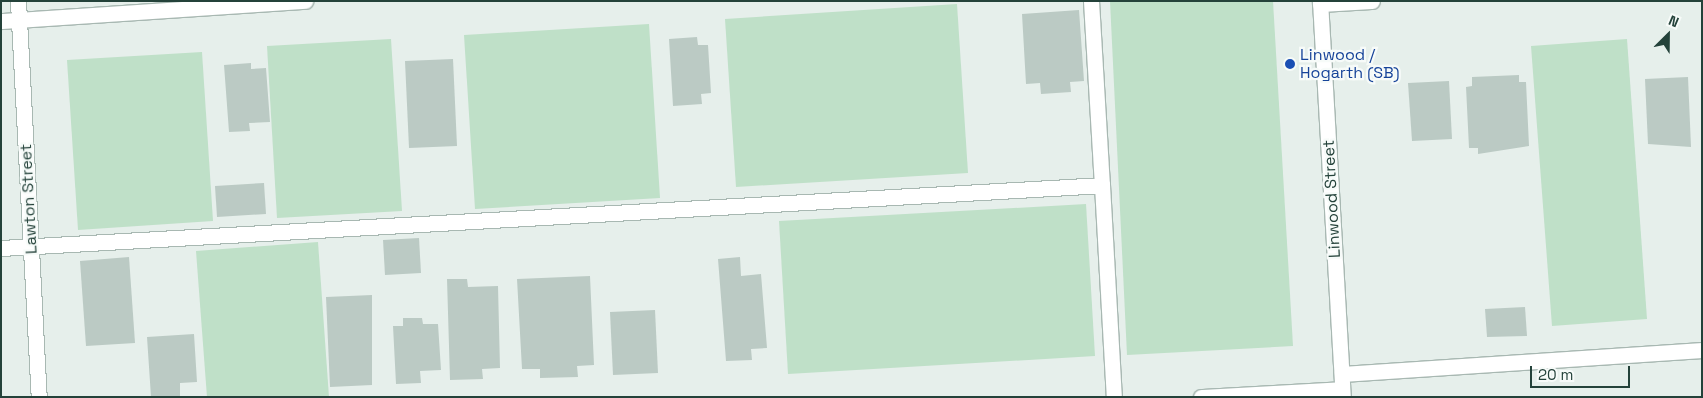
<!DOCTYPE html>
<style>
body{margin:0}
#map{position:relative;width:1703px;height:398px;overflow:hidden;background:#e6efeb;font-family:"Space Grotesk",sans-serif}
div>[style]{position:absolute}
.green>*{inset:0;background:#bfe0c8}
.building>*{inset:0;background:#bbcac4}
.roads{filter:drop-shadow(1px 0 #a8b8b2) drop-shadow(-1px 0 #a8b8b2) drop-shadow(0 1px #a8b8b2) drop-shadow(0 -1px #a8b8b2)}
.service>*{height:15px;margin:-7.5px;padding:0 7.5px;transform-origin:7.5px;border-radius:7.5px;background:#fff}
.minor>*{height:15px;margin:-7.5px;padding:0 7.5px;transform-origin:7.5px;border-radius:7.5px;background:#fff}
.tertiary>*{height:15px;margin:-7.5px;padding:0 7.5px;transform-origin:7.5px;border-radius:7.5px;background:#fff}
.dots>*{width:14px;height:14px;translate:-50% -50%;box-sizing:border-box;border:2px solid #f7fbf9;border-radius:50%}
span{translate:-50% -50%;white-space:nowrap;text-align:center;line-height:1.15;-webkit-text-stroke:4.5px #f7fbf9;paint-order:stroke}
.transit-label{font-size:16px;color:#164399}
.left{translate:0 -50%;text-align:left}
.street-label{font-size:16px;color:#24423a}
.frame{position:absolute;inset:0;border:2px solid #24423a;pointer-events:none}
.north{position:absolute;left:1643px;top:10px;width:50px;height:50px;-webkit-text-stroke:4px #f7fbf9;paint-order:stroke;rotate:23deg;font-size:14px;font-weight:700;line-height:20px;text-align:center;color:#24423a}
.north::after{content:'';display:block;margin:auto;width:18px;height:22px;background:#24423a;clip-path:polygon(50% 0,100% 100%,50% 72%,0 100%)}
.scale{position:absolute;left:1530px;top:366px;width:100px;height:22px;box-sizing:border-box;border:2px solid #24423a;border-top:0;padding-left:6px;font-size:15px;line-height:18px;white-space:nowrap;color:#24423a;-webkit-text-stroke:4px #f7fbf9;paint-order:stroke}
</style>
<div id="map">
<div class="green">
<i style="clip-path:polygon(1110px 1px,1273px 1px,1293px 346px,1127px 355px)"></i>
<i style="clip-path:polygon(957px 4px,968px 173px,736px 187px,725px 19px)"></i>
<i style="clip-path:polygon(649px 24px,660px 198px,475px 209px,464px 35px)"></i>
<i style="clip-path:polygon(391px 39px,402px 211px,277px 218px,267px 46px)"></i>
<i style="clip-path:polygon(1627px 39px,1647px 319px,1552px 326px,1531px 46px)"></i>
<i style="clip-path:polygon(202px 52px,213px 221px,78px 230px,67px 60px)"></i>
<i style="clip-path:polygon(1086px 204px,1095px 356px,788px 374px,779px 221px)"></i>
<i style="clip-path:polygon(318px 242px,329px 397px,207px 397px,196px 251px)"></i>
</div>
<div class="building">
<i style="clip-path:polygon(1079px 10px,1084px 81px,1070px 82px,1071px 92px,1041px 94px,1040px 83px,1026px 84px,1022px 14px)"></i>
<i style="clip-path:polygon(697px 37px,698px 45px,708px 45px,711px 93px,701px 94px,702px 104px,673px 106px,669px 39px)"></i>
<i style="clip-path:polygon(453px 59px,457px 146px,409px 148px,405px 61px)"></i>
<i style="clip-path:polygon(251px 63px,251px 69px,266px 68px,270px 122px,249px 123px,250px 131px,229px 132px,224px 65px)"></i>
<i style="clip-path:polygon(1519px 75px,1519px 82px,1526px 82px,1529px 146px,1478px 154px,1478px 148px,1469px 148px,1466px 87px,1472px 86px,1472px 77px)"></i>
<i style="clip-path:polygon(1688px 77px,1691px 147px,1648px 144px,1645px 79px)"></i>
<i style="clip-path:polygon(1449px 81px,1452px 139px,1412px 141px,1408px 83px)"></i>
<i style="clip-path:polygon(264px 183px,266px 214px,217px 217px,215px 186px)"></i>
<i style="clip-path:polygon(419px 238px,421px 273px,385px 275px,383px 240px)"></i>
<i style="clip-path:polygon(129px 257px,135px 343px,86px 346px,80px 261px)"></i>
<i style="clip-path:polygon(740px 257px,741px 276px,761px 274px,767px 348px,751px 349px,752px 360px,726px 361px,718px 259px)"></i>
<i style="clip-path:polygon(590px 276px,594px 365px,577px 366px,578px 377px,540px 378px,540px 369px,522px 369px,517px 279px)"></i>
<i style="clip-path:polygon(447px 279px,467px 279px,468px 287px,498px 286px,500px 368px,482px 369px,483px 379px,450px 380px)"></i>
<i style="clip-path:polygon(372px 295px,372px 385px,330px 387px,326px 297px)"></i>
<i style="clip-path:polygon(1525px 307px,1527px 336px,1487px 337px,1485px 309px)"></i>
<i style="clip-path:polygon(655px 310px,658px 373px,613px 375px,610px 312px)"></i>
<i style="clip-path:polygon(403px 318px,422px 318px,423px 324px,438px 324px,441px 370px,420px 371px,421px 383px,396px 384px,393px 326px,403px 326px)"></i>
<i style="clip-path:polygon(194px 334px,197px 382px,180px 383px,180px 397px,151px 397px,147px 337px)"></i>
</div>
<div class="roads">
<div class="service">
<i style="left:1091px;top:1px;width:184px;rotate:86.6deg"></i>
<i style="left:1px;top:248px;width:1103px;rotate:-3.27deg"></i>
<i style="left:1102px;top:185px;width:212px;rotate:86.8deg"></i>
<i style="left:1342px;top:374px;width:361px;rotate:-3.8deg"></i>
</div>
<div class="minor">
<i style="left:18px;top:1px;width:397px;rotate:87deg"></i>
<i style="left:1320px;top:4px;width:52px;rotate:-3.3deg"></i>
<i style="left:1px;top:21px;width:305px;rotate:-3.8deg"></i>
<i style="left:1201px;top:397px;width:141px;rotate:-3.2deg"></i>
</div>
<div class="tertiary">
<i style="left:1320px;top:1px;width:397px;rotate:86.7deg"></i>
</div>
</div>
<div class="dots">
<i style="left:1290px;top:64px;background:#1a4fb4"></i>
</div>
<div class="transit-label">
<span class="left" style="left:1300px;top:64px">Linwood /<br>Hogarth (SB)</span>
</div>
<div class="street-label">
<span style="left:29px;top:199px;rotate:-93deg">Lawton Street</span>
<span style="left:1332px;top:199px;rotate:-93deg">Linwood Street</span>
</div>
<div class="frame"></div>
<div class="north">N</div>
<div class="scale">20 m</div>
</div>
